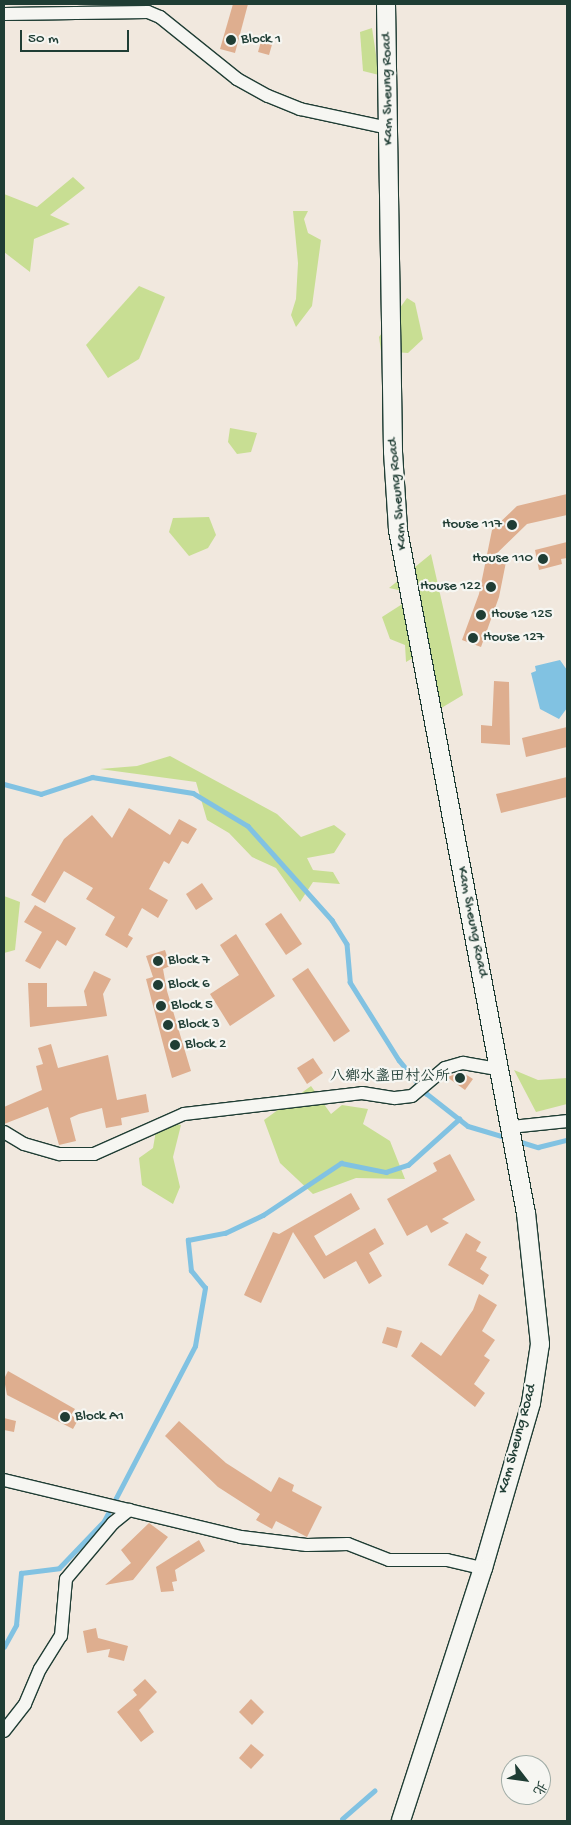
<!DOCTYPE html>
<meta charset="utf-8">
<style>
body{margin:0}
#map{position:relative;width:571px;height:1825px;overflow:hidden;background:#f1e8de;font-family:"Gochi Hand","LXGW WenKai TC",sans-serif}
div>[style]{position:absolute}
.green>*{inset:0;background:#c8de93}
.water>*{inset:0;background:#81c2e2}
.stream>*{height:4.5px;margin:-2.25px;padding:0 2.25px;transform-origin:2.25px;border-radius:2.25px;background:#81c2e2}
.building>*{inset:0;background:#deae8f}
.roads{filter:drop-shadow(1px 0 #1f3d34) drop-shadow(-1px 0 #1f3d34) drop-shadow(0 1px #1f3d34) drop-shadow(0 -1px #1f3d34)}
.street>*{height:12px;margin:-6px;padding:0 6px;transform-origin:6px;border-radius:6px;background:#f6f6f2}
.secondary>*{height:18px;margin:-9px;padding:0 9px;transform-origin:9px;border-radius:9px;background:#f6f6f2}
.dots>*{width:14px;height:14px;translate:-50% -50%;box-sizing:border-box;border:2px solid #f6f6f2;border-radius:50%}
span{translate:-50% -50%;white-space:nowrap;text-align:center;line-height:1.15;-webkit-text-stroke:4.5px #f6f6f2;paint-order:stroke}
.poi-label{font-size:15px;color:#1f3d34}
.left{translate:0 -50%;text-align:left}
.right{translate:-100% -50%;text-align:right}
.street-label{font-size:15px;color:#1f3d34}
.frame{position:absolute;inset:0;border:5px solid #1f3d34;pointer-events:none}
.north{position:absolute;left:501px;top:1755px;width:50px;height:50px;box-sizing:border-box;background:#f6f6f2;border:1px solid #a0aca6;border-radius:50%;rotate:120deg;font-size:14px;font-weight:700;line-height:20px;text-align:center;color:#1f3d34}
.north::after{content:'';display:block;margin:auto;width:18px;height:22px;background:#1f3d34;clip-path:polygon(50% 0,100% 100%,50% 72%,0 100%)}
.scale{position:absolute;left:20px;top:30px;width:109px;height:22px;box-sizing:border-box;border:2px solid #1f3d34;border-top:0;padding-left:6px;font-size:15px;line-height:18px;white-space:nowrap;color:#1f3d34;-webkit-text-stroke:4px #f6f6f2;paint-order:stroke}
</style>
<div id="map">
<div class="green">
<i style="clip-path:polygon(372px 28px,379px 75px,363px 71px,360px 32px)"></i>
<i style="clip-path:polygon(73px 177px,85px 188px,50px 215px,70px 224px,34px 239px,30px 272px,4px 252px,4px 194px,37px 207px)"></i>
<i style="clip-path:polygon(293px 211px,308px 211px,304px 219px,308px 233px,321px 240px,312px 306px,296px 327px,291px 315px,296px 299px,298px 263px)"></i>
<i style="clip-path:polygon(139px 286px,165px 297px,139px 359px,108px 378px,86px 345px)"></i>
<i style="clip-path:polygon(407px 298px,415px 303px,423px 339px,408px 353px,381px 351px,379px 337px)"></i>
<i style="clip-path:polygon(230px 428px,257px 433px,251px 452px,237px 454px,228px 442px)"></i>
<i style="clip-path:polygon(209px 517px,216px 535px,208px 548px,189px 556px,169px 532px,173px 518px)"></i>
<i style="clip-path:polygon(431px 554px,463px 695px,438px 710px,430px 648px,406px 662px,405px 645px,390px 639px,382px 617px,418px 594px,389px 588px)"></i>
<i style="clip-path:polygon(170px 756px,277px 814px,301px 837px,334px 825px,346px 834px,334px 853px,307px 858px,313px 870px,333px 872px,340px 884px,313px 882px,300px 902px,276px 868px,252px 857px,229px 833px,207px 820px,196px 782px,100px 769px,137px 766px)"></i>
<i style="clip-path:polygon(4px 896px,20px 902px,15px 950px,4px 953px)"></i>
<i style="clip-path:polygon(514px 1070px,538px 1080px,567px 1078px,567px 1104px,536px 1112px)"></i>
<i style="clip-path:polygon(311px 1086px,331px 1114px,342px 1105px,368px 1109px,363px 1124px,390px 1141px,405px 1179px,356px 1178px,313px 1194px,280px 1163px,264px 1120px)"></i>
<i style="clip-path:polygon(158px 1119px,181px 1125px,173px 1157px,180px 1187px,173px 1204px,142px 1185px,139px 1158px,153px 1148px)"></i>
</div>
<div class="water">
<i style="clip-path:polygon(560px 660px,567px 670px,567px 708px,559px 719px,540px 709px,531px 673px,536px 671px,535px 666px)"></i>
</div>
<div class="stream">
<i style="left:4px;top:784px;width:38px;rotate:15deg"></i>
<i style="left:41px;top:794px;width:54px;rotate:-18.4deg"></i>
<i style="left:92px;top:777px;width:102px;rotate:9deg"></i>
<i style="left:193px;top:793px;width:64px;rotate:31deg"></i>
<i style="left:248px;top:826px;width:126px;rotate:48.2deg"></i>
<i style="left:332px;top:920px;width:28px;rotate:58deg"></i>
<i style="left:347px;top:944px;width:38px;rotate:85deg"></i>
<i style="left:350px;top:982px;width:92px;rotate:57.9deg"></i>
<i style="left:399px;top:1060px;width:43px;rotate:50.7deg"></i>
<i style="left:426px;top:1093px;width:53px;rotate:38.2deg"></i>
<i style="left:468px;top:1126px;width:42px;rotate:16.7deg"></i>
<i style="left:518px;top:1141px;width:21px;rotate:17deg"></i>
<i style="left:538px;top:1147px;width:30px;rotate:-14deg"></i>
<i style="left:4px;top:1647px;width:25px;rotate:-61deg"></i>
<i style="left:16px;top:1625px;width:52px;rotate:-84.5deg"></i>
<i style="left:21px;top:1573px;width:38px;rotate:-7deg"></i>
<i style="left:59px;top:1568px;width:65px;rotate:-46.2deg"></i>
<i style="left:104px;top:1521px;width:197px;rotate:-62.5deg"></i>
<i style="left:195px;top:1346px;width:59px;rotate:-80.2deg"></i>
<i style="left:205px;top:1288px;width:22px;rotate:-129deg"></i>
<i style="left:191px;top:1271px;width:31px;rotate:-96deg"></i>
<i style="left:188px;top:1240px;width:38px;rotate:-11deg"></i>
<i style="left:225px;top:1233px;width:42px;rotate:-25.3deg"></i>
<i style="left:263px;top:1215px;width:94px;rotate:-33.7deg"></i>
<i style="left:341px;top:1163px;width:46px;rotate:11.3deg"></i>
<i style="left:386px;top:1172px;width:23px;rotate:-18deg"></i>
<i style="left:408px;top:1165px;width:69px;rotate:-42deg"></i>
<i style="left:342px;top:1819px;width:43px;rotate:-41.2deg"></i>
</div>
<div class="building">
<i style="clip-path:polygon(233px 4px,248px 4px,235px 53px,220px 49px)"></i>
<i style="clip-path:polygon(262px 38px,273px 41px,269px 55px,258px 52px)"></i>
<i style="clip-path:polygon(567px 494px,567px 515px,527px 524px,489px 561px,507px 557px,499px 597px,481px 647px,462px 640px,479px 594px,492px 530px,517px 506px)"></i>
<i style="clip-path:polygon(567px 542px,567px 558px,561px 559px,562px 564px,539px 570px,535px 550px)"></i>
<i style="clip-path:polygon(494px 681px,509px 682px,510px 745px,481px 743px,481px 725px,492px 726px)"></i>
<i style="clip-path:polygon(567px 727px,567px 747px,526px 757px,522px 738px)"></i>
<i style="clip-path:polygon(567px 777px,567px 797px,501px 813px,496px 794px)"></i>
<i style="clip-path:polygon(129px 808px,170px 835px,179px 819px,197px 829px,188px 844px,182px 841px,169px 864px,164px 861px,149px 889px,168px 900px,158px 918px,142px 908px,128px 935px,133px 938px,127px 948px,105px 935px,115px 917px,86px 899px,93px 888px,64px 871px,45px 903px,31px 895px,64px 839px,92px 815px,112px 838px)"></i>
<i style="clip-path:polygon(202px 883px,213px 899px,196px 910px,186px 894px)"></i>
<i style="clip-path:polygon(35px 905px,76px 928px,66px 946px,57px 940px,40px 969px,25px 961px,42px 932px,24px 922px)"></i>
<i style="clip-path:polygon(281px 913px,302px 944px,286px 955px,265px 924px)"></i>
<i style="clip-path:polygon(236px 934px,275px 996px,230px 1026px,210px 994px,239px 975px,220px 945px)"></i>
<i style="clip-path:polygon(165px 950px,170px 966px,163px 969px,167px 991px,191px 1071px,172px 1078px,146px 979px,153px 977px,146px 956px)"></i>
<i style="clip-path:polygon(308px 968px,350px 1031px,334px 1042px,292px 979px)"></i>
<i style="clip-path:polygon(94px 971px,111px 979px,103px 994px,107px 1016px,30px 1027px,28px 983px,47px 983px,47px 1007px,87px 1006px,84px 991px)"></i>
<i style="clip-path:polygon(51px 1044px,58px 1068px,108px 1055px,117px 1100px,146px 1094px,149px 1112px,121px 1118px,122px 1125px,106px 1128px,102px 1108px,79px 1114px,70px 1118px,76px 1141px,59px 1145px,48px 1107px,4px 1124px,4px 1107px,42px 1090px,36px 1066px,43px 1064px,38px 1048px)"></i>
<i style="clip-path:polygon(313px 1058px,323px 1073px,307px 1084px,297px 1068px)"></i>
<i style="clip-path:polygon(462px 1072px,473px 1079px,465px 1090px,447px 1077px)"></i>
<i style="clip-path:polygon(450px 1154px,475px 1200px,442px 1219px,449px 1223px,431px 1233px,427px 1225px,407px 1236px,387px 1199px,437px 1171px,433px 1163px)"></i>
<i style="clip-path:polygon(351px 1193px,360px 1209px,314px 1236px,326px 1256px,375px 1228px,384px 1244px,369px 1253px,382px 1276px,369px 1284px,356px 1261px,324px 1279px,293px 1232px,261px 1303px,244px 1295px,273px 1232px,279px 1234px)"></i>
<i style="clip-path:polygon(466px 1233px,481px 1242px,476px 1251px,487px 1257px,480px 1269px,489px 1275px,483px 1285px,448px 1265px)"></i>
<i style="clip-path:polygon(479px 1294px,497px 1305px,482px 1331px,495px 1340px,484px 1356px,490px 1360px,474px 1384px,485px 1393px,475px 1407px,411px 1356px,421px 1342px,441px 1356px,473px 1310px)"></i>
<i style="clip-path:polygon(387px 1327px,402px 1331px,397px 1348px,382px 1343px)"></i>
<i style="clip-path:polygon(8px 1371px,75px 1409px,71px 1415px,78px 1420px,73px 1429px,7px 1395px,4px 1379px)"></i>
<i style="clip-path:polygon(4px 1418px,16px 1421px,14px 1432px,4px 1430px)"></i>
<i style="clip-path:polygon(179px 1421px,226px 1463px,271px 1492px,279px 1477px,294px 1485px,292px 1491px,322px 1507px,307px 1537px,276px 1521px,272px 1529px,256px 1520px,260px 1514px,218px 1487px,165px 1436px)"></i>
<i style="clip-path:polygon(149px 1523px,168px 1537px,133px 1580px,105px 1585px,131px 1563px,121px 1550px)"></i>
<i style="clip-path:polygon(199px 1540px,205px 1551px,175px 1570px,177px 1581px,172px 1582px,174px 1591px,161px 1592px,156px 1567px)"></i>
<i style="clip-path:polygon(96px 1628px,98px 1638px,128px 1646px,124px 1661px,108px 1657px,110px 1649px,87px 1653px,83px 1631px)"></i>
<i style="clip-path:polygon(145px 1679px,157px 1692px,139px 1710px,154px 1732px,141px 1742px,117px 1712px,137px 1695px,133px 1690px)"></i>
<i style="clip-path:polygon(251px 1699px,264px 1712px,252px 1725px,239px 1712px)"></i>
<i style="clip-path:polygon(251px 1744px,264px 1755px,251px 1769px,239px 1758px)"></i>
</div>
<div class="roads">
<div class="street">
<i style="left:4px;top:14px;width:144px;rotate:-0.8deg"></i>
<i style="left:148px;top:12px;width:13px;rotate:23deg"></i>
<i style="left:160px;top:17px;width:99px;rotate:38.8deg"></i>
<i style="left:237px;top:79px;width:35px;rotate:29deg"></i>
<i style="left:268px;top:96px;width:35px;rotate:22deg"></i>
<i style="left:300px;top:109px;width:91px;rotate:12.1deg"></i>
<i style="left:511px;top:1127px;width:56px;rotate:-6.1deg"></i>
<i style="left:4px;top:1132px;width:23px;rotate:31deg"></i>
<i style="left:24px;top:1144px;width:37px;rotate:16deg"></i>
<i style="left:60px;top:1154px;width:34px"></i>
<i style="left:94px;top:1154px;width:98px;rotate:-24deg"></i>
<i style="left:184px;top:1114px;width:179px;rotate:-6.7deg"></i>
<i style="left:362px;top:1093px;width:33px;rotate:9deg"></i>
<i style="left:395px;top:1098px;width:17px;rotate:-7deg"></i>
<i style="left:412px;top:1096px;width:43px;rotate:-40.3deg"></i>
<i style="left:445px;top:1068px;width:19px;rotate:-16deg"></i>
<i style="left:463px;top:1063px;width:39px;rotate:10deg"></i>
<i style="left:4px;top:1480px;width:244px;rotate:13.5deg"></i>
<i style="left:241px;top:1537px;width:66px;rotate:6.9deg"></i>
<i style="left:307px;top:1545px;width:41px;rotate:-1.4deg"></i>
<i style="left:348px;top:1544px;width:44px;rotate:21.3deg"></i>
<i style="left:389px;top:1560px;width:58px"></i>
<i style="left:447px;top:1560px;width:37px;rotate:13deg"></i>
<i style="left:4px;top:1731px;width:34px;rotate:-52deg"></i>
<i style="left:25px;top:1704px;width:38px;rotate:-67deg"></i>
<i style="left:40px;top:1669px;width:39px;rotate:-58deg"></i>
<i style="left:61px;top:1636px;width:57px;rotate:-85deg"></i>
<i style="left:66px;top:1579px;width:73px;rotate:-50deg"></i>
<i style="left:113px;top:1523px;width:21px;rotate:-39deg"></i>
</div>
<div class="secondary">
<i style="left:386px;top:4px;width:448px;rotate:89.1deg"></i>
<i style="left:393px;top:452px;width:78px;rotate:86.3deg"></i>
<i style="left:398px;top:530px;width:695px;rotate:79.39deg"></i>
<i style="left:526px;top:1213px;width:132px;rotate:83.9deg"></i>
<i style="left:540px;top:1344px;width:60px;rotate:98.7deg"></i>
<i style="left:531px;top:1403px;width:172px;rotate:106.2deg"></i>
<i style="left:483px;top:1568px;width:266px;rotate:108deg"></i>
</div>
</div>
<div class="dots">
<i style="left:231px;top:40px;background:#1f3d34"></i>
<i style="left:512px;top:525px;background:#1f3d34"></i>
<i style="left:543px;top:559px;background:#1f3d34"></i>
<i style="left:491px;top:587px;background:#1f3d34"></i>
<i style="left:481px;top:615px;background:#1f3d34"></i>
<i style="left:473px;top:638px;background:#1f3d34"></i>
<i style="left:158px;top:961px;background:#1f3d34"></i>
<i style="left:158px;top:985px;background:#1f3d34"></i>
<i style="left:161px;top:1006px;background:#1f3d34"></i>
<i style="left:168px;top:1025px;background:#1f3d34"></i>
<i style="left:175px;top:1045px;background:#1f3d34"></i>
<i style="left:460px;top:1078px;background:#1f3d34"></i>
<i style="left:65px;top:1417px;background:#1f3d34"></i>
</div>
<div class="poi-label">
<span class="left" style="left:241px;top:40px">Block 1</span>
<span class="right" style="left:502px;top:525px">House 117</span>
<span class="right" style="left:533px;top:559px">House 110</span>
<span class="right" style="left:481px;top:587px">House 122</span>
<span class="left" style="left:491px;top:615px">House 125</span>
<span class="left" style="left:483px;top:638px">House 127</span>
<span class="left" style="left:168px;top:961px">Block 7</span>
<span class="left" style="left:168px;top:985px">Block 6</span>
<span class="left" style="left:171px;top:1006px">Block 5</span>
<span class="left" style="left:178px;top:1025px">Block 3</span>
<span class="left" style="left:185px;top:1045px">Block 2</span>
<span class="right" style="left:450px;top:1078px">八鄉水盞田村公所</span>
<span class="left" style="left:75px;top:1417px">Block A1</span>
</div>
<div class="street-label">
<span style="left:388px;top:89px;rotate:-91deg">Kam Sheung Road</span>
<span style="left:398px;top:494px;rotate:-95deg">Kam Sheung Road</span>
<span style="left:472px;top:922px;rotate:79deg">Kam Sheung Road</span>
<span style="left:518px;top:1439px;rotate:-75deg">Kam Sheung Road</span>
</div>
<div class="frame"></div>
<div class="north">北</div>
<div class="scale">50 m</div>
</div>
